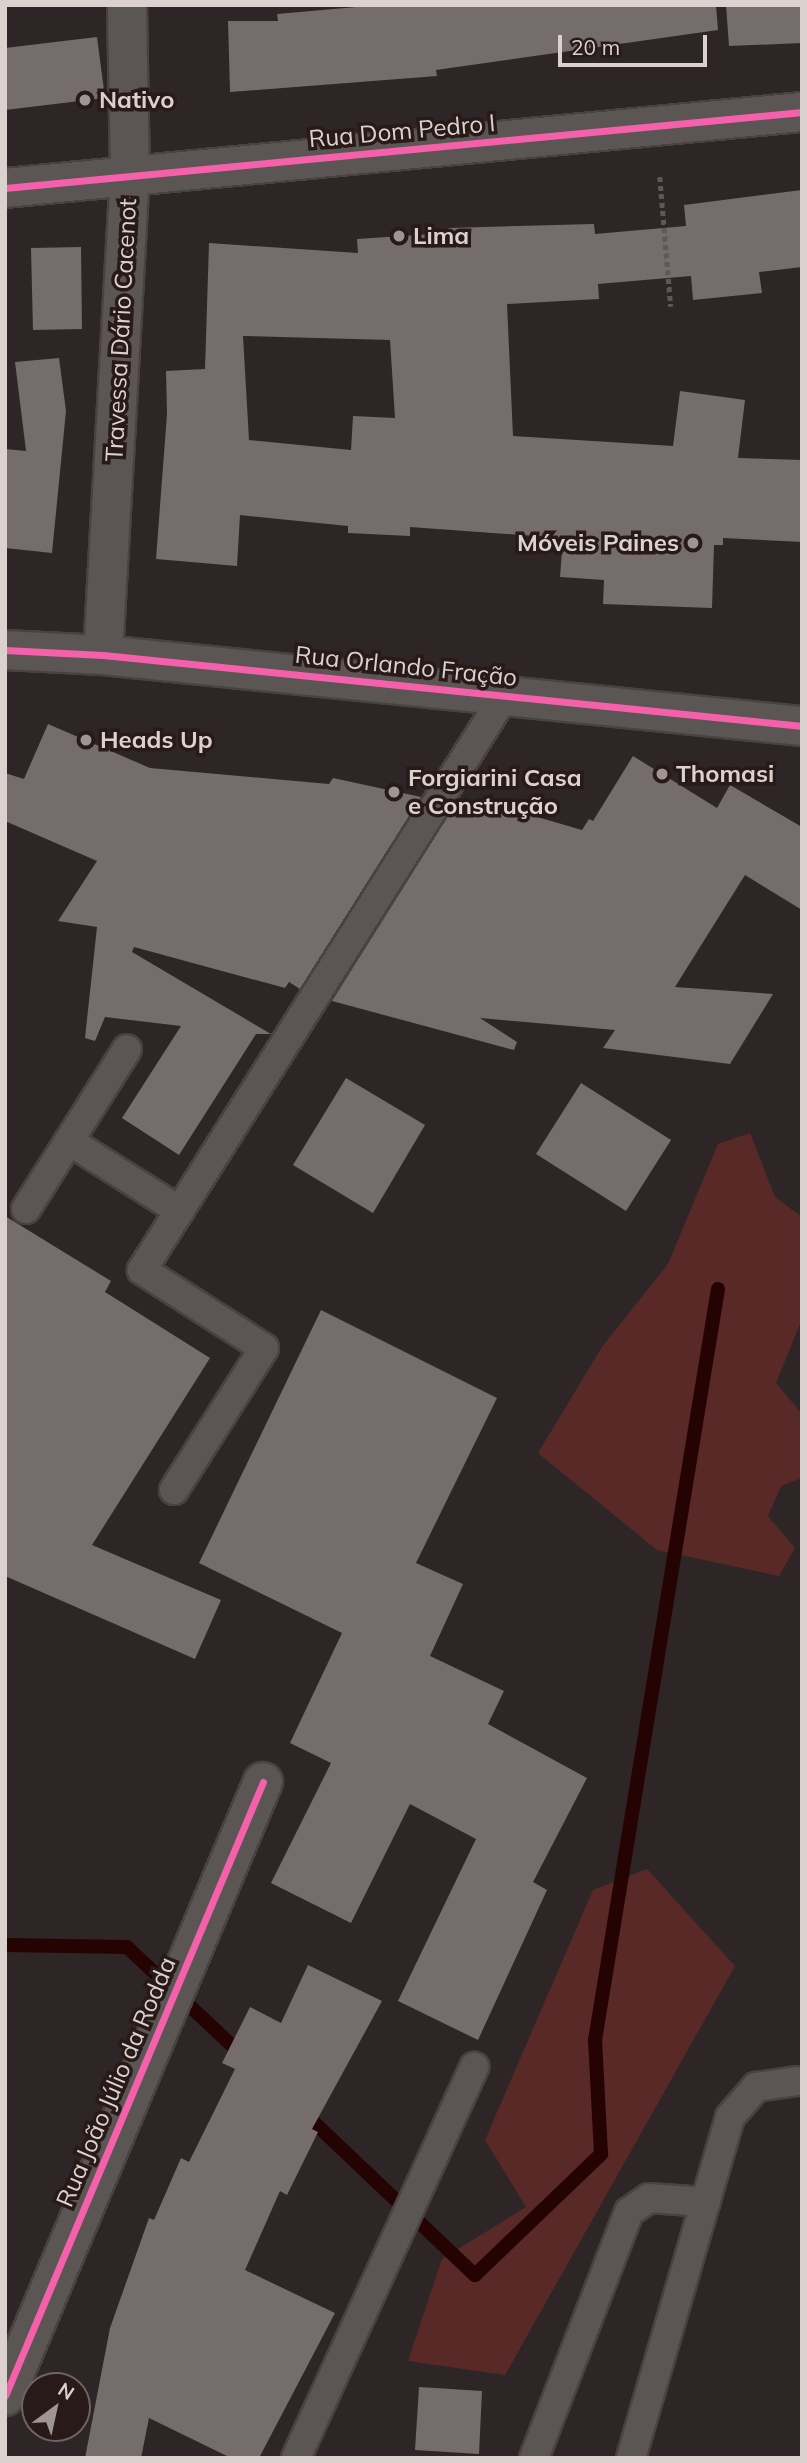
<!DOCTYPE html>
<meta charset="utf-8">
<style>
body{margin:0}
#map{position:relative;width:807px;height:2463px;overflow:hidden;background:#2e2626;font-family:Mulish,sans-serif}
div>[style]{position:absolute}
.green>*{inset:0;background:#582926}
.stream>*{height:14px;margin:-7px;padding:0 7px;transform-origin:7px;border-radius:7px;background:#250303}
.building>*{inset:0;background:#746d6c}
.path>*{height:4.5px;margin-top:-2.25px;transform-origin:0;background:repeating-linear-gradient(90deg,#5e5857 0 5px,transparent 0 8.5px)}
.roads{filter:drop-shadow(2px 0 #494241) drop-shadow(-2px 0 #494241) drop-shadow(0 2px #494241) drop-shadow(0 -2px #494241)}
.service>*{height:28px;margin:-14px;padding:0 14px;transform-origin:14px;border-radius:14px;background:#5b5654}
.minor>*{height:38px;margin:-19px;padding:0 19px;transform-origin:19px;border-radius:19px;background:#5b5654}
.tertiary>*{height:38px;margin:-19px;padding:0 19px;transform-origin:19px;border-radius:19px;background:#5b5654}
.cycleway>*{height:7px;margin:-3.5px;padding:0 3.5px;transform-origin:3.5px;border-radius:3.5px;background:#f560ab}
.dots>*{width:19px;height:19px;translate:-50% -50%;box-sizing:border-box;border:4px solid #271a18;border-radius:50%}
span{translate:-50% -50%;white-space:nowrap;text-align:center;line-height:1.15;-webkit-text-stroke:7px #271a18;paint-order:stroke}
.poi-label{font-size:24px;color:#dbd2d0;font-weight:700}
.left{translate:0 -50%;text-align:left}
.right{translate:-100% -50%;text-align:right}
.street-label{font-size:24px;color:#dbd2d0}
.frame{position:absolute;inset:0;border:7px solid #dbd2d0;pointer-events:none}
.north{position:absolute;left:21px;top:2372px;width:70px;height:70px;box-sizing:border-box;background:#271a18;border:2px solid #6f6462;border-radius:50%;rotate:33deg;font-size:19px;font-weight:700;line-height:28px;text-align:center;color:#dbd2d0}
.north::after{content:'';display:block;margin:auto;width:24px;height:32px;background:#9e9694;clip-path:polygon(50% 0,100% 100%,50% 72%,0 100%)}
.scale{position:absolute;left:558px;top:35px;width:149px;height:32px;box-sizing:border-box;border:4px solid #dbd2d0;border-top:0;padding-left:9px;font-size:21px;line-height:24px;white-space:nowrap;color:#dbd2d0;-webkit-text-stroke:5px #271a18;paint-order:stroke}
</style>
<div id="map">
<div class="green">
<i style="clip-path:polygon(750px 1133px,775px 1197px,802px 1217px,802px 1319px,776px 1383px,802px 1414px,802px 1478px,781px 1486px,768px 1516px,795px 1548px,779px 1576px,657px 1550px,538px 1453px,602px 1347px,668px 1264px,718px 1144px)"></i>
<i style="clip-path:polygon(647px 1869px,735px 1966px,505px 2375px,408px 2361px,442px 2259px,526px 2207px,485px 2140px,593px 1890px)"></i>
</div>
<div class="stream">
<i style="left:5px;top:1945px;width:122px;rotate:0.9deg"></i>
<i style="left:127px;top:1947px;width:162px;rotate:43.2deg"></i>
<i style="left:303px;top:2112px;width:237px;rotate:43.5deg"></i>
<i style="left:475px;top:2275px;width:175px;rotate:-43.8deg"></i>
<i style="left:601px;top:2154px;width:114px;rotate:-93deg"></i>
<i style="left:595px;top:2040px;width:761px;rotate:-80.7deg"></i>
</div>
<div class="building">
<i style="clip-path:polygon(379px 5px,716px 5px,718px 30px,436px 70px,437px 76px,230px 92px,228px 21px,278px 21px,277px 14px)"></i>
<i style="clip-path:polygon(726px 5px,802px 5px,802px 43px,729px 46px)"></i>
<i style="clip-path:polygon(97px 37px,105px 98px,5px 110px,5px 48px)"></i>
<i style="clip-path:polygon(evenodd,802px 190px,802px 267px,759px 272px,762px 293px,693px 300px,691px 276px,598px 284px,599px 299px,507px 304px,513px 436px,673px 446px,680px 391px,745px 400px,738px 458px,802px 460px,802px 542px,723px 538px,723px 545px,714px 545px,712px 608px,603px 604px,604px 580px,560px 577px,563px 538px,410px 527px,410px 536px,348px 533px,348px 526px,240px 515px,237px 566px,156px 559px,167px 414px,166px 371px,205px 369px,209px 243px,358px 253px,357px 239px,448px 233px,448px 228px,594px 224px,595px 234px,686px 226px,684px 205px,802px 190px,243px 336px,390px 340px,395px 418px,353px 416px,351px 450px,249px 440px,243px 336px)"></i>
<i style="clip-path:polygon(81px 247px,82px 329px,33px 330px,31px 248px)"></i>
<i style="clip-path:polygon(59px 358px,66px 411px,52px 553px,5px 548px,5px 449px,26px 451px,15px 362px)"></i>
<i style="clip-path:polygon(48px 724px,150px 768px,329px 784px,333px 778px,421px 797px,300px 989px,289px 982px,285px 988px,134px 947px,132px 952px,271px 1034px,256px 1034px,179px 1155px,122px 1118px,181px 1026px,105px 1017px,95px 1041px,85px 1038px,97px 927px,58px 921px,97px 861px,5px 821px,5px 773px,24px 779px)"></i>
<i style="clip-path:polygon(633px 756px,717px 808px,730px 785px,802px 827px,802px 910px,745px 875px,675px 987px,773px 994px,730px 1064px,603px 1048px,615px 1030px,480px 1018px,517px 1042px,514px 1050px,332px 1001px,455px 805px,484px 811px,489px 803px,582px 830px,589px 819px,593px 821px)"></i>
<i style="clip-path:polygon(346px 1078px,425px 1125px,373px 1213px,293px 1165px)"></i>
<i style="clip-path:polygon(581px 1083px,671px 1140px,626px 1211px,536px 1154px)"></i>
<i style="clip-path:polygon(5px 1216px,111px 1281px,105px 1292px,210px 1358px,92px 1545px,221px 1600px,195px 1659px,5px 1576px)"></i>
<i style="clip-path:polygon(321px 1310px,497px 1398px,416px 1563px,463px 1584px,430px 1656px,504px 1691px,488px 1724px,587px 1778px,533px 1882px,547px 1890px,478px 2040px,398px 2001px,476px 1839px,410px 1804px,351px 1923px,271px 1883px,331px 1763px,290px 1743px,342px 1633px,199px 1563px)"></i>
<i style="clip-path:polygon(308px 1965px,382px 2001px,312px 2129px,318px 2132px,287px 2195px,280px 2191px,245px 2270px,335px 2313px,259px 2458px,231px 2458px,149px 2418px,141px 2458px,85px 2458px,110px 2328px,149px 2218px,154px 2220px,181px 2158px,189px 2162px,235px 2069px,222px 2063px,250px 2007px,281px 2023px)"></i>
<i style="clip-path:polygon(419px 2387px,482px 2391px,479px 2454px,415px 2450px)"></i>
</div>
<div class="path">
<i style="left:660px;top:177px;width:130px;rotate:85.2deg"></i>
</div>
<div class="roads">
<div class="service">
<i style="left:69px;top:1141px;width:131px;rotate:32.2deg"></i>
<i style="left:26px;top:1209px;width:189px;rotate:-57.7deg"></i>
<i style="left:174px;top:1490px;width:168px;rotate:-57.6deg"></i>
<i style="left:264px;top:1348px;width:145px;rotate:-147.4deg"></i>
<i style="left:142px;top:1270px;width:680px;rotate:-57.74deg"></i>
<i style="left:296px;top:2458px;width:430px;rotate:-65.5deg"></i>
<i style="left:534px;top:2458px;width:264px;rotate:-68.9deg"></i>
<i style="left:629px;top:2212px;width:24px;rotate:-35deg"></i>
<i style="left:649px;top:2198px;width:57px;rotate:4deg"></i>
<i style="left:631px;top:2458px;width:355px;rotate:-73.8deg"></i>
<i style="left:730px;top:2117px;width:40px;rotate:-49deg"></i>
<i style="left:756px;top:2087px;width:41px;rotate:-8.3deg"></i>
</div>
<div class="minor">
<i style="left:5px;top:188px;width:801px;rotate:-5.45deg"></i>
<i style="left:103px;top:655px;width:479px;rotate:-86.8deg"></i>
<i style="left:130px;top:177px;width:172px;rotate:-91deg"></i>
<i style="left:5px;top:2396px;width:666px;rotate:-67.21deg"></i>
</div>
<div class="tertiary">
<i style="left:5px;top:650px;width:98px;rotate:2.9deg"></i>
<i style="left:103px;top:655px;width:703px;rotate:5.8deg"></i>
</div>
</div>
<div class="cycleway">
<i style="left:5px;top:188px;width:801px;rotate:-5.45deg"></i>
<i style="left:5px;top:650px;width:98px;rotate:2.9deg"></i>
<i style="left:103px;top:655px;width:703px;rotate:5.8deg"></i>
<i style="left:5px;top:2396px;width:666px;rotate:-67.21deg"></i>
</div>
<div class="dots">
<i style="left:85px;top:100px;background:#9e9694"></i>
<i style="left:399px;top:236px;background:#9e9694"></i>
<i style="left:693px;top:543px;background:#9e9694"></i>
<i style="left:86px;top:740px;background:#9e9694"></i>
<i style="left:662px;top:774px;background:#9e9694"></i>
<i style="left:394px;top:792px;background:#9e9694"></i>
</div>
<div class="poi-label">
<span class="left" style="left:99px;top:100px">Nativo</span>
<span class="left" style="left:413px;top:236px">Lima</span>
<span class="right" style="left:679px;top:543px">Móveis Paines</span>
<span class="left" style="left:100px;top:740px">Heads Up</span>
<span class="left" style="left:676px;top:774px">Thomasi</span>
<span class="left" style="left:408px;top:792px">Forgiarini Casa<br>e Construção</span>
</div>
<div class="street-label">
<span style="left:402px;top:131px;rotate:-5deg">Rua Dom Pedro I</span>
<span style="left:121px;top:330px;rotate:-87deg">Travessa Dário Cacenot</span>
<span style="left:406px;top:666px;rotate:6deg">Rua Orlando Fração</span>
<span style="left:116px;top:2082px;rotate:-67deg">Rua João Júlio da Rodda</span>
</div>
<div class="frame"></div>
<div class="north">N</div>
<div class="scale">20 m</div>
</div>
